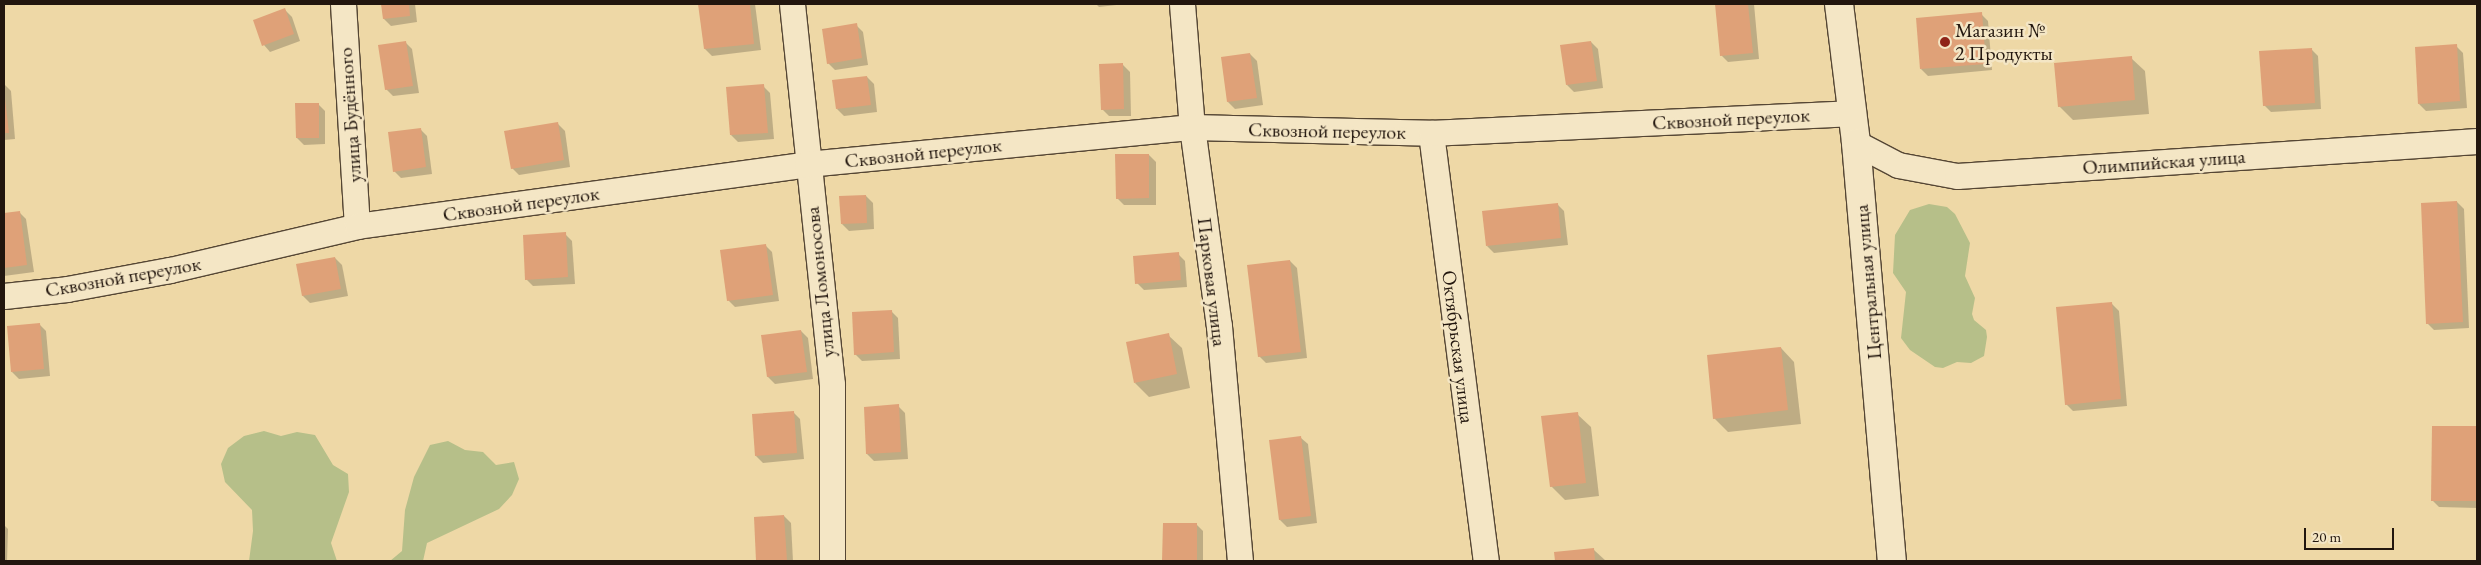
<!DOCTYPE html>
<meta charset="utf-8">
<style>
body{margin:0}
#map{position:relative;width:2481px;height:565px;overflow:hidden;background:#eed8a6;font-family:"EB Garamond",serif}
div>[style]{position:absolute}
.green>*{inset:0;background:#b6bf89}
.shadow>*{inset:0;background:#0003}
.building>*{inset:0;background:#dfa178}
.roads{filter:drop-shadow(1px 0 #554634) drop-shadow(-1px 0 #554634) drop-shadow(0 1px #554634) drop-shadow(0 -1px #554634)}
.minor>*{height:25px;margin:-12.5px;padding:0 12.5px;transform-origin:12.5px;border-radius:12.5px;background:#f4e6c5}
.tertiary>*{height:28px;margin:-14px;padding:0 14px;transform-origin:14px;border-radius:14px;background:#f4e6c5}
.dots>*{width:14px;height:14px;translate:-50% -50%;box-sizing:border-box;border:2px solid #f4e6c5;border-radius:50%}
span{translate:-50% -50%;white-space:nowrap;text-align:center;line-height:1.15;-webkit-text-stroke:5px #f4e6c5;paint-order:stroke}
.poi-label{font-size:20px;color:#22160e}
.left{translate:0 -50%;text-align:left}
.street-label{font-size:20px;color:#22160e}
.frame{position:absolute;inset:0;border:5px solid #22160e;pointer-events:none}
.scale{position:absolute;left:2304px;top:528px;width:90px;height:22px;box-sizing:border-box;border:2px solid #22160e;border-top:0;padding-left:6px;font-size:15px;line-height:18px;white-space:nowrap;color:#22160e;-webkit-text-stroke:4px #f4e6c5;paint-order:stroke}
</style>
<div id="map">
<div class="green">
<i style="clip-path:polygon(1929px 204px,1947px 207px,1955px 214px,1970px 243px,1965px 276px,1975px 298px,1972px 314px,1974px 320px,1986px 330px,1987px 337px,1984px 356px,1971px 363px,1957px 362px,1943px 368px,1935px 367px,1910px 350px,1901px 338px,1906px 292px,1893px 273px,1895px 235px,1910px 210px)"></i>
<i style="clip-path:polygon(264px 431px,281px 436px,297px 432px,315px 435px,333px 465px,348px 474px,349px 492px,331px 543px,337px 561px,249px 561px,253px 531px,252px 510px,225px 482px,221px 464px,228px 448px,244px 436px)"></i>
<i style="clip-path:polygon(448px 441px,465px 450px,483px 452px,496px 465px,514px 462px,519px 479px,512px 495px,499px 509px,427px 543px,423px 561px,390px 561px,402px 551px,405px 510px,414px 477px,430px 445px)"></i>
</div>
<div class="shadow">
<i style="clip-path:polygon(383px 4px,415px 4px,417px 22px,391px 26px,384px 19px)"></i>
<i style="clip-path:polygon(700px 4px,755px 4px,761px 50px,712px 56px,705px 49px)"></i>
<i style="clip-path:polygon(1096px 4px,1125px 4px,1099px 7px)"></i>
<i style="clip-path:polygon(1716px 4px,1754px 4px,1759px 59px,1728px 62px,1721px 55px)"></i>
<i style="clip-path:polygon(285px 10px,292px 17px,300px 41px,270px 52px,264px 45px)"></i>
<i style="clip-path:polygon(1981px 14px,1988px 21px,1992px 70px,1928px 76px,1921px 69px)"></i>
<i style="clip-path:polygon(856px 25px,863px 32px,868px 65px,835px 70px,828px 63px)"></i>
<i style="clip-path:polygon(405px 42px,412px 49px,419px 93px,393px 96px,386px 89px)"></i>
<i style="clip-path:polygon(1591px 42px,1598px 49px,1603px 88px,1574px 92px,1567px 85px)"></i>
<i style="clip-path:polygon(2456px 46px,2463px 53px,2467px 108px,2426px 111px,2419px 104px)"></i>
<i style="clip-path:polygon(2311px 49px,2318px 56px,2321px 109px,2271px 112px,2264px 105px)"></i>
<i style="clip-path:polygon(1250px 54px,1257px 61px,1263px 105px,1235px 109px,1228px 102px)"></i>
<i style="clip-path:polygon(2131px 58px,2145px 71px,2149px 114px,2073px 120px,2059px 106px)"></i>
<i style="clip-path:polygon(1123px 65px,1130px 72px,1131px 116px,1109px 116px,1102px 109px)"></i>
<i style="clip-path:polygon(867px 77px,874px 84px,877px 112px,844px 116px,837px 109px)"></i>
<i style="clip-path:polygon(4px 84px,11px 91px,15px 139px,4px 140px)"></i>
<i style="clip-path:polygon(763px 86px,770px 93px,774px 139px,738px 142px,731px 135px)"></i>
<i style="clip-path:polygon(318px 104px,325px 111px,325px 144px,304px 145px,297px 138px)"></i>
<i style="clip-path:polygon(558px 124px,565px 131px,570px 167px,519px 175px,512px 168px)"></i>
<i style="clip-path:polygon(420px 129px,427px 136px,432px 174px,401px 178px,394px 171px)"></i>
<i style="clip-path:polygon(1149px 155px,1156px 162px,1156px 205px,1124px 205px,1117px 198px)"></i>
<i style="clip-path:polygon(866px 196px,873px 203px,874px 229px,849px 231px,842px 224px)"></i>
<i style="clip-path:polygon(2457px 202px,2464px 209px,2469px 328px,2434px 330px,2427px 323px)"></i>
<i style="clip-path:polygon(1557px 204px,1564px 211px,1568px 245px,1494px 253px,1487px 246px)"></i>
<i style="clip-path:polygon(19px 212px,26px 219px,34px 272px,4px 276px,4px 215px)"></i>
<i style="clip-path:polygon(565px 234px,572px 241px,575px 284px,533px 286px,526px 279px)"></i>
<i style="clip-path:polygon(765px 245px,772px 252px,779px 301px,735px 307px,728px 300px)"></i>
<i style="clip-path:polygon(1178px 254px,1185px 261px,1187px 287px,1144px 290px,1137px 283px)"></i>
<i style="clip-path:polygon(335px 258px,342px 265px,348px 296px,310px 303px,303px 296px,297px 265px)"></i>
<i style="clip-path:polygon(1290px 261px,1297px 268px,1307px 358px,1266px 363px,1259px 356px)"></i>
<i style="clip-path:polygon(2112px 304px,2119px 311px,2127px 406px,2073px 411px,2066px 404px)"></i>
<i style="clip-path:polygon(891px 311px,898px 318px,900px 359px,862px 361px,855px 354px)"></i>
<i style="clip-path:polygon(39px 324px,46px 331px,50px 376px,19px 379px,12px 372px)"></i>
<i style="clip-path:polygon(801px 331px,808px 338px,813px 379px,775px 384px,768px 377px,762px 336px)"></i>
<i style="clip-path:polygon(1168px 335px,1182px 348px,1190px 388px,1149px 397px,1135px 383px)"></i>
<i style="clip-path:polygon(1781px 348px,1794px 362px,1801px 424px,1728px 432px,1714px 418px)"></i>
<i style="clip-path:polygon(898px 406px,905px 413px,908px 459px,874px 461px,867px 454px)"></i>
<i style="clip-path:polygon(793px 412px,800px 419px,804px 459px,763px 463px,756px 456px)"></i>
<i style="clip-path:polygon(1577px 414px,1591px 427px,1599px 496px,1565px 500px,1551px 486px)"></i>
<i style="clip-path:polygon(2433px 427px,2477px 427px,2477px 508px,2439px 507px,2432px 500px)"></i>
<i style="clip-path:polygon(1301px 438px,1308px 444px,1317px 523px,1287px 527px,1280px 520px)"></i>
<i style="clip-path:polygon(784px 516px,791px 523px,793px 561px,757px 561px,755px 518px)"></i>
<i style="clip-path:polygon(1196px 524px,1203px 531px,1203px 561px,1163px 561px,1164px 525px)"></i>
<i style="clip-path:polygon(4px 525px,8px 529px,7px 561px,4px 561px)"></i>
<i style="clip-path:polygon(1594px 550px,1606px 561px,1556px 561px,1556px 554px)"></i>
</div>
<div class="building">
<i style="clip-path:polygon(381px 4px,409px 4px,410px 16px,383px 19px)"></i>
<i style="clip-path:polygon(698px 4px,750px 4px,754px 44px,704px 49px)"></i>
<i style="clip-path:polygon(1715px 4px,1748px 4px,1753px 53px,1720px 56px)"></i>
<i style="clip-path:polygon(285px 8px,294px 34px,262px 46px,253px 20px)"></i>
<i style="clip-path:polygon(1982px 12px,1986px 64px,1920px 69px,1916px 18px)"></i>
<i style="clip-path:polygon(857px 23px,862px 58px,827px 64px,822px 29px)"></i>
<i style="clip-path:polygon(406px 41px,413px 86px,385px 90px,378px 45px)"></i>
<i style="clip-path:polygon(1591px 41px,1597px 81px,1566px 85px,1560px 45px)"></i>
<i style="clip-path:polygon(2457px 44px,2460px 101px,2418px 104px,2415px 47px)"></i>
<i style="clip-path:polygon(2312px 48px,2315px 103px,2263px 106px,2259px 51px)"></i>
<i style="clip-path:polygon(1250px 53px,1257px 98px,1227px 102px,1221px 57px)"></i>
<i style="clip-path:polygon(2132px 56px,2135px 100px,2058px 107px,2054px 63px)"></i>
<i style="clip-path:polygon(1123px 63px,1124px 109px,1101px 110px,1099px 64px)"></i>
<i style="clip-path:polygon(867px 76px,871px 105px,836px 109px,832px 80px)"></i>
<i style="clip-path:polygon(764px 84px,768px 133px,730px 135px,726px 87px)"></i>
<i style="clip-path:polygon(4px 90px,9px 133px,4px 133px)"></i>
<i style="clip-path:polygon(295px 103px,319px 103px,319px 138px,296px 138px)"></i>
<i style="clip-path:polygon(558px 122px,564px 160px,511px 169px,504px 131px)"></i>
<i style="clip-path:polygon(421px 128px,426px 167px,393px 172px,388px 132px)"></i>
<i style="clip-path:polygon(1115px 154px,1149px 154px,1149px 198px,1116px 199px)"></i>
<i style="clip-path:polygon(866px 195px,867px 223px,841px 224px,839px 196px)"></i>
<i style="clip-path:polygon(2457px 201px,2463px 322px,2426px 324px,2421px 203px)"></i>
<i style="clip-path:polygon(1558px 203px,1561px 238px,1486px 246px,1482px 211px)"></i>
<i style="clip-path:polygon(20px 211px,27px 265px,4px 268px,4px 213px)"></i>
<i style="clip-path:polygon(566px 232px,568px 277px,525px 280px,523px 235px)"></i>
<i style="clip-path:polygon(766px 244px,773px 295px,727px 301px,720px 250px)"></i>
<i style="clip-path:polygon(1179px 252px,1181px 280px,1135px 284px,1133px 256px)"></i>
<i style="clip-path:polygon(335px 257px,341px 289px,302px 296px,296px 264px)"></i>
<i style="clip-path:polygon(1290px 260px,1301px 352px,1258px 357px,1247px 265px)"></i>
<i style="clip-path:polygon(2112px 302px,2121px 399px,2065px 405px,2056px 307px)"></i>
<i style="clip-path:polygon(892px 310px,894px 352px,854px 355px,852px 312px)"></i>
<i style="clip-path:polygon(40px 323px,44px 369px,11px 372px,7px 326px)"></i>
<i style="clip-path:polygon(801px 330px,807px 372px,767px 377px,761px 335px)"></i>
<i style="clip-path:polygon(1169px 333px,1177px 374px,1134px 383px,1126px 342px)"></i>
<i style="clip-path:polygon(1781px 347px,1788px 410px,1713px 419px,1707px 355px)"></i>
<i style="clip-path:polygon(899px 404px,901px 452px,866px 454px,864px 407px)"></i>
<i style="clip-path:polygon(794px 411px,797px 453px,755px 456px,752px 414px)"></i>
<i style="clip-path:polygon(1578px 412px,1586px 483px,1550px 487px,1541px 416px)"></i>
<i style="clip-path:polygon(2432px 426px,2477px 426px,2477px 501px,2431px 501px)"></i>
<i style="clip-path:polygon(1301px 436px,1311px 516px,1279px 520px,1269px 440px)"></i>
<i style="clip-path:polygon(784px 515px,787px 561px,756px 561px,754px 517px)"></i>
<i style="clip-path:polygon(1163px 523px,1197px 523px,1197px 561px,1162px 561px)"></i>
<i style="clip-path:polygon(1594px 548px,1595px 561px,1555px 561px,1554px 552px)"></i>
</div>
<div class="roads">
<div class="minor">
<i style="left:343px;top:4px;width:222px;rotate:86.4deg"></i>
<i style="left:792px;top:4px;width:382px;rotate:84deg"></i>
<i style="left:832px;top:384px;width:177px;rotate:90deg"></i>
<i style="left:1182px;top:4px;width:123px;rotate:85.4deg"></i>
<i style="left:1192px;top:127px;width:201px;rotate:82.3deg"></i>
<i style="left:1219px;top:326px;width:236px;rotate:84.9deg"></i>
<i style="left:1431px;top:133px;width:432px;rotate:82.7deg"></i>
<i style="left:1856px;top:143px;width:47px;rotate:27.6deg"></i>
<i style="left:1898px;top:165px;width:60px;rotate:10.6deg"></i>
<i style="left:1957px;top:176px;width:521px;rotate:-3.85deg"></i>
<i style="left:4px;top:296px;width:63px;rotate:-6.3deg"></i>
<i style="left:67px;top:289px;width:105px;rotate:-10.5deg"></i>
<i style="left:170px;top:270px;width:192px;rotate:-13.2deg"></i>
<i style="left:357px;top:226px;width:454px;rotate:-7.8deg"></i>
<i style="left:807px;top:164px;width:387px;rotate:-5.5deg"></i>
<i style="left:1192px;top:127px;width:239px;rotate:1.4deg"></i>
<i style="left:1431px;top:133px;width:422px;rotate:-2.7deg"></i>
</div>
<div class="tertiary">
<i style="left:1839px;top:4px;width:140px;rotate:83deg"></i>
<i style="left:1856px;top:143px;width:420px;rotate:85.1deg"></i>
</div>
</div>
<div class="dots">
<i style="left:1945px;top:42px;background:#8f2418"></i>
</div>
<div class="poi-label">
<span class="left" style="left:1955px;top:42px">Магазин №<br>2 Продукты</span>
</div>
<div class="street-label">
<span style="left:350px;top:115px;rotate:-94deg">улица Будённого</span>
<span style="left:1731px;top:119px;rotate:-3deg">Сквозной переулок</span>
<span style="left:1327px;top:131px;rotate:1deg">Сквозной переулок</span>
<span style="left:923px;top:153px;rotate:-6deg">Сквозной переулок</span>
<span style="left:2164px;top:162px;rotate:-4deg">Олимпийская улица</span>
<span style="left:521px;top:204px;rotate:-8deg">Сквозной переулок</span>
<span style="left:123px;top:277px;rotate:-10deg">Сквозной переулок</span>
<span style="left:820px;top:282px;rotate:-96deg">улица Ломоносова</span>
<span style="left:1212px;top:282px;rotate:83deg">Парковая улица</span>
<span style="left:1868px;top:282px;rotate:-95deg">Центральная улица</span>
<span style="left:1458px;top:347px;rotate:83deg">Октябрьская улица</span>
</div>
<div class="frame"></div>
<div class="scale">20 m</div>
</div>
